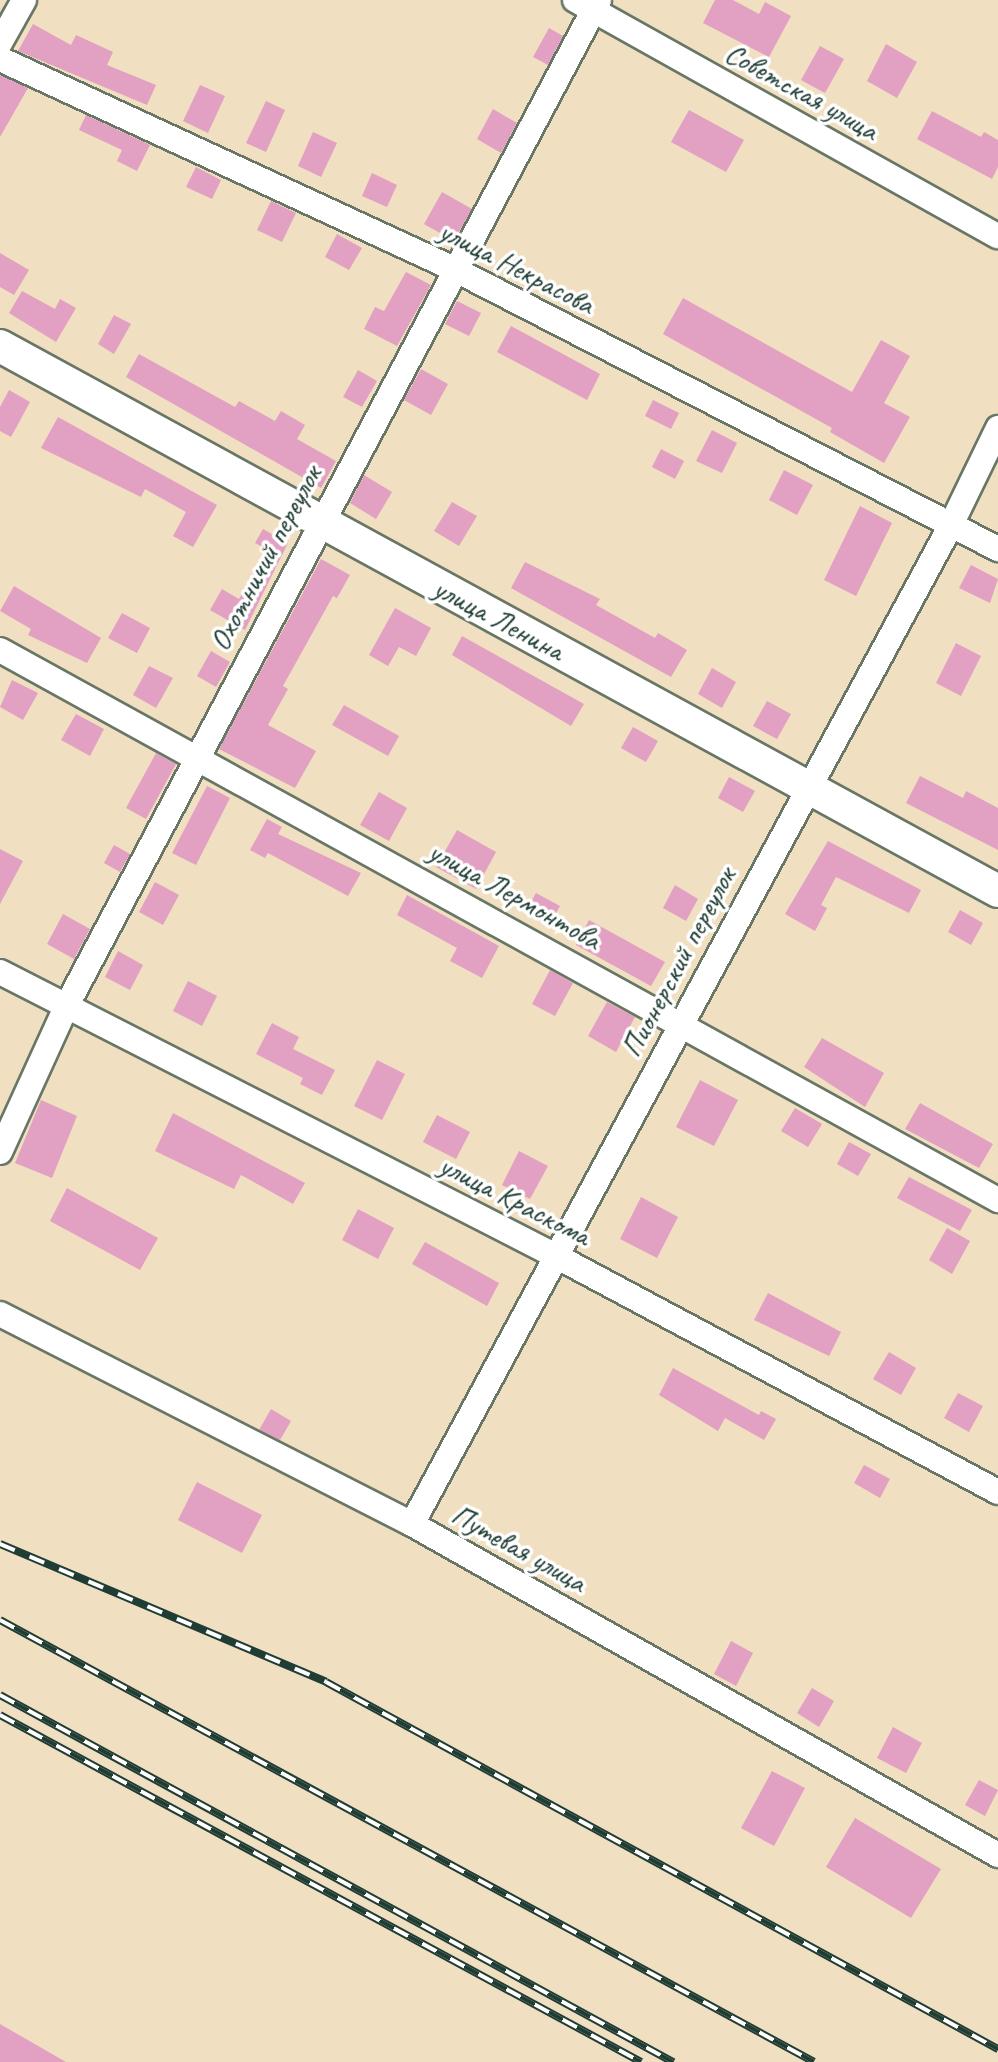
<!DOCTYPE html>
<meta charset="utf-8">
<style>
body{margin:0}
#map{position:relative;width:998px;height:2062px;overflow:hidden;background:#f0dfc0;font-family:Caveat,sans-serif}
div>[style]{position:absolute}
.building>*{inset:0;background:#e2a1c2}
.roads{filter:drop-shadow(2px 0 #687665) drop-shadow(-2px 0 #687665) drop-shadow(0 2px #687665) drop-shadow(0 -2px #687665)}
.minor>*{height:24px;margin:-12px;padding:0 12px;transform-origin:12px;border-radius:12px;background:#fff}
.major>*{height:32px;margin:-16px;padding:0 16px;transform-origin:16px;border-radius:16px;background:#fff}
.rail>*{height:8px;margin-top:-4px;transform-origin:0;background:repeating-linear-gradient(90deg,#fff 0 16px,#1f3d34 0 32px);box-sizing:border-box;border-block:2px solid #1f3d34}
span{translate:-50% -50%;white-space:nowrap;text-align:center;line-height:1.15;-webkit-text-stroke:7px #fff;paint-order:stroke}
.street-label{font-size:30px;color:#1f3d34}
</style>
<div id="map">
<div class="building">
<i style="clip-path:polygon(715px 0,733px 0,759px 14px,765px 2px,791px 16px,769px 57px,703px 23px)"></i>
<i style="clip-path:polygon(33px 24px,71px 45px,76px 35px,113px 52px,107px 65px,156px 85px,147px 105px,18px 51px)"></i>
<i style="clip-path:polygon(549px 28px,563px 36px,548px 65px,533px 57px)"></i>
<i style="clip-path:polygon(886px 44px,917px 62px,897px 98px,867px 81px)"></i>
<i style="clip-path:polygon(820px 46px,844px 59px,825px 93px,801px 80px)"></i>
<i style="clip-path:polygon(0 75px,28px 88px,0 137px)"></i>
<i style="clip-path:polygon(200px 85px,225px 96px,208px 133px,183px 121px)"></i>
<i style="clip-path:polygon(266px 101px,285px 110px,266px 152px,246px 143px)"></i>
<i style="clip-path:polygon(493px 109px,517px 123px,501px 153px,477px 139px)"></i>
<i style="clip-path:polygon(689px 110px,744px 140px,726px 172px,671px 142px)"></i>
<i style="clip-path:polygon(932px 111px,981px 137px,984px 132px,998px 140px,998px 167px,992px 179px,917px 139px)"></i>
<i style="clip-path:polygon(86px 115px,150px 145px,137px 171px,117px 161px,122px 150px,79px 130px)"></i>
<i style="clip-path:polygon(313px 132px,337px 143px,321px 177px,298px 166px)"></i>
<i style="clip-path:polygon(196px 167px,221px 180px,212px 199px,186px 187px)"></i>
<i style="clip-path:polygon(372px 173px,397px 185px,387px 207px,362px 196px)"></i>
<i style="clip-path:polygon(442px 192px,472px 209px,454px 241px,424px 224px)"></i>
<i style="clip-path:polygon(271px 201px,296px 213px,282px 242px,257px 230px)"></i>
<i style="clip-path:polygon(337px 234px,362px 248px,349px 270px,325px 257px)"></i>
<i style="clip-path:polygon(0 253px,29px 270px,14px 295px,0 287px)"></i>
<i style="clip-path:polygon(406px 272px,431px 285px,397px 346px,364px 329px,375px 307px,384px 311px)"></i>
<i style="clip-path:polygon(22px 291px,55px 309px,60px 299px,76px 308px,56px 342px,9px 313px)"></i>
<i style="clip-path:polygon(683px 298px,852px 392px,881px 340px,910px 356px,884px 403px,910px 417px,884px 463px,830px 432px,832px 428px,663px 334px)"></i>
<i style="clip-path:polygon(457px 301px,481px 313px,469px 336px,445px 324px)"></i>
<i style="clip-path:polygon(114px 315px,131px 324px,114px 354px,98px 344px)"></i>
<i style="clip-path:polygon(511px 326px,600px 374px,587px 400px,497px 352px)"></i>
<i style="clip-path:polygon(139px 354px,235px 407px,239px 401px,275px 421px,281px 411px,305px 425px,297px 439px,336px 461px,321px 488px,126px 377px)"></i>
<i style="clip-path:polygon(421px 369px,448px 384px,431px 415px,404px 400px)"></i>
<i style="clip-path:polygon(358px 370px,377px 381px,362px 407px,343px 397px)"></i>
<i style="clip-path:polygon(9px 390px,30px 402px,11px 437px,0 431px,0 407px)"></i>
<i style="clip-path:polygon(653px 400px,679px 413px,671px 429px,645px 416px)"></i>
<i style="clip-path:polygon(58px 417px,217px 505px,193px 547px,173px 536px,186px 512px,145px 489px,141px 497px,41px 448px)"></i>
<i style="clip-path:polygon(712px 430px,737px 443px,722px 473px,696px 461px)"></i>
<i style="clip-path:polygon(661px 449px,684px 461px,675px 479px,652px 467px)"></i>
<i style="clip-path:polygon(784px 470px,813px 485px,797px 515px,769px 500px)"></i>
<i style="clip-path:polygon(364px 475px,392px 492px,376px 519px,350px 503px)"></i>
<i style="clip-path:polygon(452px 502px,477px 516px,459px 546px,434px 531px)"></i>
<i style="clip-path:polygon(860px 506px,892px 523px,856px 596px,824px 580px)"></i>
<i style="clip-path:polygon(263px 529px,288px 543px,245px 630px,210px 610px,222px 589px,239px 599px,267px 549px,255px 543px)"></i>
<i style="clip-path:polygon(321px 559px,350px 575px,337px 598px,333px 596px,283px 686px,288px 689px,268px 725px,316px 751px,295px 788px,219px 749px)"></i>
<i style="clip-path:polygon(525px 562px,600px 599px,596px 605px,655px 638px,658px 633px,687px 650px,671px 677px,511px 588px)"></i>
<i style="clip-path:polygon(971px 565px,998px 579px,990px 603px,959px 588px)"></i>
<i style="clip-path:polygon(14px 586px,101px 638px,87px 663px,28px 635px,31px 629px,0 611px)"></i>
<i style="clip-path:polygon(395px 608px,431px 628px,416px 656px,399px 647px,388px 666px,369px 655px)"></i>
<i style="clip-path:polygon(122px 613px,150px 628px,137px 653px,108px 638px)"></i>
<i style="clip-path:polygon(462px 636px,584px 704px,571px 726px,452px 655px)"></i>
<i style="clip-path:polygon(956px 643px,981px 656px,961px 696px,936px 683px)"></i>
<i style="clip-path:polygon(211px 651px,230px 662px,216px 687px,197px 676px)"></i>
<i style="clip-path:polygon(149px 666px,173px 678px,156px 708px,133px 695px)"></i>
<i style="clip-path:polygon(712px 668px,736px 682px,722px 708px,698px 694px)"></i>
<i style="clip-path:polygon(12px 680px,38px 693px,23px 720px,0 707px)"></i>
<i style="clip-path:polygon(767px 701px,791px 714px,777px 739px,753px 726px)"></i>
<i style="clip-path:polygon(344px 705px,399px 736px,388px 756px,332px 725px)"></i>
<i style="clip-path:polygon(76px 714px,104px 729px,90px 756px,61px 740px)"></i>
<i style="clip-path:polygon(633px 727px,658px 741px,646px 762px,621px 748px)"></i>
<i style="clip-path:polygon(156px 753px,176px 764px,146px 819px,126px 808px)"></i>
<i style="clip-path:polygon(920px 776px,963px 798px,966px 791px,998px 808px,998px 850px,906px 803px)"></i>
<i style="clip-path:polygon(729px 777px,755px 791px,743px 812px,718px 798px)"></i>
<i style="clip-path:polygon(207px 786px,230px 798px,196px 865px,172px 853px)"></i>
<i style="clip-path:polygon(379px 792px,407px 808px,389px 841px,360px 825px)"></i>
<i style="clip-path:polygon(267px 819px,282px 827px,278px 834px,361px 873px,348px 896px,268px 853px,265px 858px,250px 850px)"></i>
<i style="clip-path:polygon(457px 830px,496px 852px,476px 889px,436px 867px)"></i>
<i style="clip-path:polygon(828px 841px,921px 890px,909px 913px,836px 877px,821px 905px,827px 908px,815px 931px,785px 914px)"></i>
<i style="clip-path:polygon(114px 845px,130px 854px,120px 872px,104px 863px)"></i>
<i style="clip-path:polygon(0 849px,23px 861px,0 904px)"></i>
<i style="clip-path:polygon(155px 882px,179px 895px,163px 925px,139px 912px)"></i>
<i style="clip-path:polygon(675px 885px,698px 899px,686px 921px,663px 908px)"></i>
<i style="clip-path:polygon(536px 893px,560px 906px,549px 926px,525px 913px)"></i>
<i style="clip-path:polygon(407px 895px,499px 946px,482px 978px,450px 961px,457px 948px,397px 915px)"></i>
<i style="clip-path:polygon(960px 910px,983px 923px,971px 945px,948px 932px)"></i>
<i style="clip-path:polygon(63px 914px,90px 929px,74px 959px,47px 944px)"></i>
<i style="clip-path:polygon(589px 920px,665px 962px,651px 986px,576px 945px)"></i>
<i style="clip-path:polygon(118px 951px,143px 965px,130px 990px,105px 977px)"></i>
<i style="clip-path:polygon(550px 970px,573px 983px,555px 1016px,532px 1004px)"></i>
<i style="clip-path:polygon(188px 981px,217px 996px,202px 1026px,173px 1011px)"></i>
<i style="clip-path:polygon(607px 1002px,635px 1017px,616px 1052px,588px 1036px)"></i>
<i style="clip-path:polygon(272px 1023px,299px 1037px,293px 1049px,335px 1070px,322px 1095px,300px 1084px,303px 1078px,256px 1054px)"></i>
<i style="clip-path:polygon(822px 1038px,884px 1073px,865px 1107px,804px 1067px)"></i>
<i style="clip-path:polygon(377px 1060px,405px 1074px,382px 1120px,354px 1106px)"></i>
<i style="clip-path:polygon(700px 1080px,738px 1100px,714px 1146px,676px 1127px)"></i>
<i style="clip-path:polygon(41px 1100px,77px 1116px,52px 1178px,15px 1163px)"></i>
<i style="clip-path:polygon(920px 1103px,993px 1144px,979px 1168px,905px 1129px)"></i>
<i style="clip-path:polygon(795px 1108px,822px 1124px,808px 1147px,781px 1131px)"></i>
<i style="clip-path:polygon(173px 1113px,305px 1183px,293px 1204px,241px 1175px,234px 1189px,155px 1151px)"></i>
<i style="clip-path:polygon(437px 1115px,470px 1132px,456px 1159px,423px 1142px)"></i>
<i style="clip-path:polygon(849px 1142px,871px 1154px,858px 1176px,837px 1164px)"></i>
<i style="clip-path:polygon(519px 1151px,548px 1166px,530px 1199px,502px 1185px)"></i>
<i style="clip-path:polygon(909px 1177px,972px 1210px,960px 1231px,897px 1198px)"></i>
<i style="clip-path:polygon(67px 1188px,158px 1238px,140px 1270px,50px 1221px)"></i>
<i style="clip-path:polygon(641px 1197px,678px 1217px,657px 1258px,620px 1239px)"></i>
<i style="clip-path:polygon(358px 1209px,394px 1228px,378px 1259px,342px 1240px)"></i>
<i style="clip-path:polygon(947px 1228px,970px 1241px,952px 1274px,929px 1260px)"></i>
<i style="clip-path:polygon(425px 1242px,499px 1283px,487px 1306px,412px 1264px)"></i>
<i style="clip-path:polygon(768px 1293px,841px 1332px,829px 1356px,754px 1320px)"></i>
<i style="clip-path:polygon(889px 1352px,916px 1368px,901px 1395px,873px 1379px)"></i>
<i style="clip-path:polygon(673px 1368px,759px 1415px,761px 1411px,776px 1419px,764px 1440px,725px 1418px,718px 1431px,659px 1395px)"></i>
<i style="clip-path:polygon(958px 1393px,983px 1406px,969px 1432px,944px 1418px)"></i>
<i style="clip-path:polygon(271px 1409px,291px 1421px,280px 1440px,259px 1430px)"></i>
<i style="clip-path:polygon(864px 1465px,890px 1479px,880px 1498px,854px 1483px)"></i>
<i style="clip-path:polygon(197px 1482px,262px 1515px,242px 1553px,178px 1520px)"></i>
<i style="clip-path:polygon(731px 1641px,753px 1653px,736px 1686px,714px 1674px)"></i>
<i style="clip-path:polygon(812px 1688px,834px 1701px,819px 1727px,797px 1713px)"></i>
<i style="clip-path:polygon(893px 1727px,922px 1743px,906px 1773px,877px 1758px)"></i>
<i style="clip-path:polygon(772px 1771px,805px 1788px,774px 1846px,741px 1828px)"></i>
<i style="clip-path:polygon(979px 1780px,998px 1790px,985px 1816px,965px 1805px)"></i>
<i style="clip-path:polygon(855px 1818px,941px 1869px,911px 1918px,826px 1867px)"></i>
<i style="clip-path:polygon(0 2024px,66px 2062px,0 2062px)"></i>
</div>
<div class="roads">
<div class="minor">
<i style="left:575px;top:0;width:484px;rotate:29.2deg"></i>
<i style="left:0;top:43px;width:49px;rotate:-60.8deg"></i>
<i style="left:0;top:59px;width:500px;rotate:24.82deg"></i>
<i style="left:454px;top:269px;width:612px;rotate:27.24deg"></i>
<i style="left:0;top:650px;width:1140px;rotate:28.86deg"></i>
<i style="left:0;top:972px;width:622px;rotate:27.06deg"></i>
<i style="left:554px;top:1255px;width:503px;rotate:28.09deg"></i>
<i style="left:0;top:1152px;width:162px;rotate:-65.5deg"></i>
<i style="left:67px;top:1005px;width:1137px;rotate:-62.11deg"></i>
<i style="left:0;top:1314px;width:462px;rotate:27deg"></i>
<i style="left:412px;top:1524px;width:673px;rotate:29.46deg"></i>
<i style="left:412px;top:1524px;width:1135px;rotate:-61.65deg"></i>
<i style="left:951px;top:525px;width:108px;rotate:-64.1deg"></i>
</div>
<div class="major">
<i style="left:0;top:346px;width:1137px;rotate:28.64deg"></i>
</div>
</div>
<div class="rail">
<i style="left:0;top:1544px;width:354px;rotate:22.9deg"></i>
<i style="left:326px;top:1682px;width:766px;rotate:28.64deg"></i>
<i style="left:0;top:1620px;width:926px;rotate:28.5deg"></i>
<i style="left:0;top:1695px;width:767px;rotate:28.6deg"></i>
<i style="left:0;top:1715px;width:729px;rotate:28.43deg"></i>
</div>
<div class="street-label">
<span style="left:802px;top:91px;rotate:29deg">Советская улица</span>
<span style="left:517px;top:267px;rotate:27deg">улица Некрасова</span>
<span style="left:265px;top:558px;rotate:-62deg">Охотничий переулок</span>
<span style="left:499px;top:619px;rotate:28deg">улица Ленина</span>
<span style="left:515px;top:895px;rotate:29deg">улица Лермонтова</span>
<span style="left:678px;top:962px;rotate:-62deg">Пионерский переулок</span>
<span style="left:515px;top:1200px;rotate:27deg">улица Краскома</span>
<span style="left:519px;top:1548px;rotate:29deg">Путевая улица</span>
</div>
</div>
